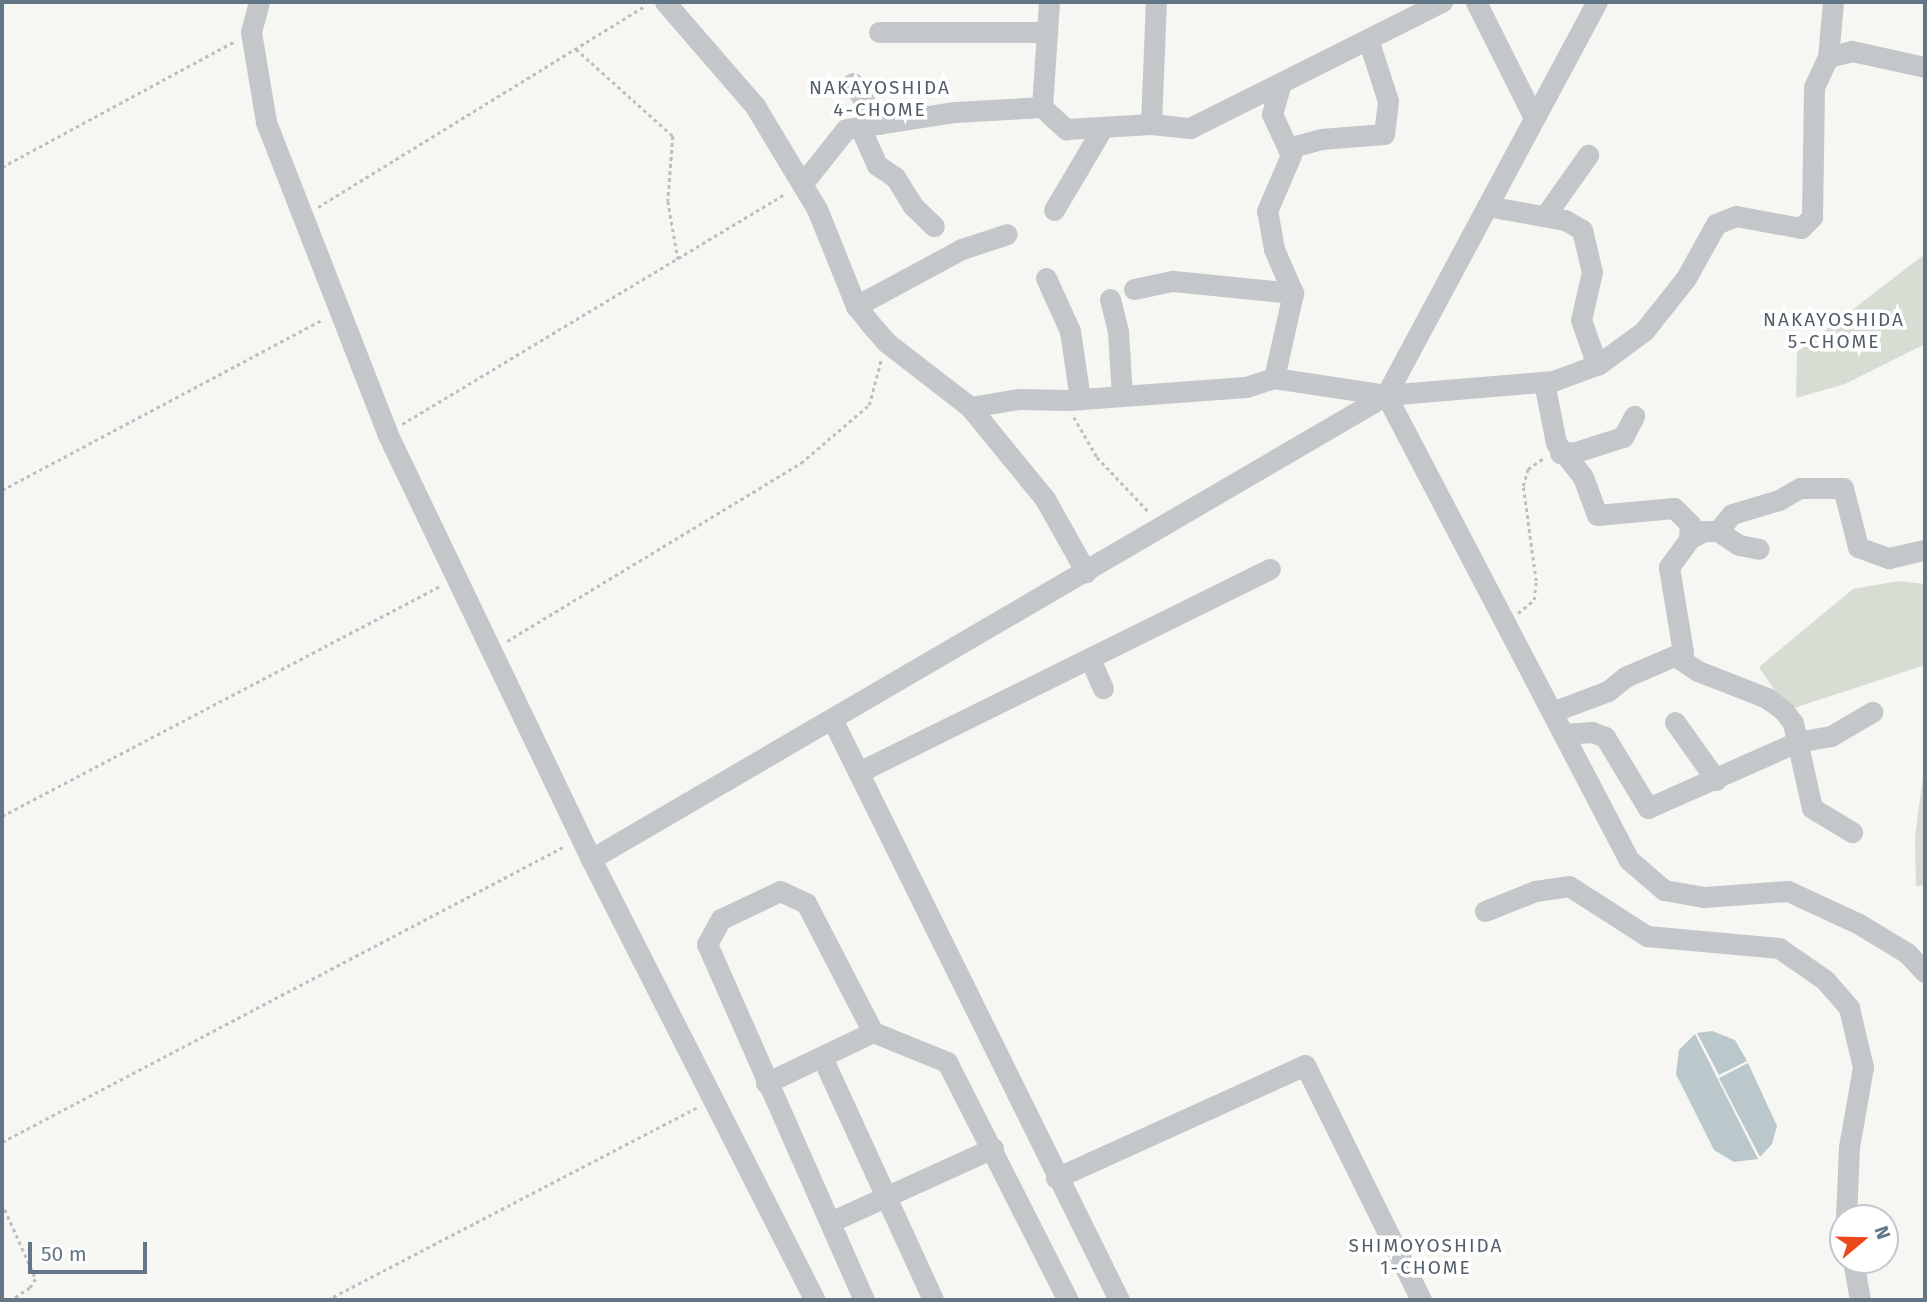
<!DOCTYPE html>
<style>
body{margin:0}
#map{position:relative;width:1927px;height:1302px;overflow:hidden;background:#f6f6f2;font-family:"Fira Sans",sans-serif}
div>[style]{position:absolute}
.green>*{inset:0;background:#d7ddd3}
.water>*{inset:0;background:#bac8cc}
.path>*{height:2.5px;margin-top:-1.25px;transform-origin:0;background:repeating-linear-gradient(90deg,#bcbfc1 0 3.5px,transparent 0 7px)}
.minor>*{height:21px;margin:-10.5px;padding:0 10.5px;transform-origin:10.5px;border-radius:10.5px;background:#c3c7ca}
span{translate:-50% -50%;white-space:nowrap;text-align:center;line-height:1.15;-webkit-text-stroke:7px #fff;paint-order:stroke}
.neighbourhood-label{font-size:19px;color:#525f69;letter-spacing:2px}
.frame{position:absolute;inset:0;border:4px solid #637685;pointer-events:none}
.north{position:absolute;left:1829px;top:1204px;width:70px;height:70px;box-sizing:border-box;background:#fff;border:2px solid #c1c8ce;border-radius:50%;rotate:71deg;font-size:19px;font-weight:700;line-height:28px;text-align:center;color:#637685}
.north::after{content:'';display:block;margin:auto;width:24px;height:32px;background:#ec481c;clip-path:polygon(50% 0,100% 100%,50% 72%,0 100%)}
.scale{position:absolute;left:28px;top:1242px;width:119px;height:32px;box-sizing:border-box;border:4px solid #637685;border-top:0;padding-left:9px;font-size:21px;line-height:24px;white-space:nowrap;color:#637685;-webkit-text-stroke:5px #fff;paint-order:stroke}
</style>
<div id="map">
<div class="green">
<i style="clip-path:polygon(1925px 254px,1925px 344px,1845px 384px,1796px 398px,1797px 352px)"></i>
<i style="clip-path:polygon(1899px 581px,1925px 584px,1925px 665px,1788px 710px,1759px 667px,1853px 589px)"></i>
<i style="clip-path:polygon(1925px 761px,1925px 885px,1916px 886px,1915px 837px)"></i>
</div>
<div class="water">
<i style="clip-path:polygon(1712px 1031px,1735px 1040px,1747px 1061px,1719px 1075px,1697px 1033px)"></i>
<i style="clip-path:polygon(1695px 1034px,1758px 1159px,1734px 1162px,1714px 1150px,1676px 1074px,1679px 1050px)"></i>
<i style="clip-path:polygon(1748px 1063px,1777px 1126px,1772px 1144px,1760px 1157px,1719px 1078px)"></i>
</div>
<div class="path">
<i style="left:576px;top:49px;width:130px;rotate:41.9deg"></i>
<i style="left:673px;top:136px;width:65px;rotate:94.4deg"></i>
<i style="left:668px;top:201px;width:59px;rotate:80.2deg"></i>
<i style="left:2px;top:167px;width:263px;rotate:-28.4deg"></i>
<i style="left:318px;top:207px;width:385px;rotate:-31.6deg"></i>
<i style="left:1074px;top:417px;width:46px;rotate:60.1deg"></i>
<i style="left:1097px;top:457px;width:76px;rotate:46.6deg"></i>
<i style="left:402px;top:424px;width:448px;rotate:-31deg"></i>
<i style="left:2px;top:490px;width:362px;rotate:-28deg"></i>
<i style="left:1518px;top:613px;width:21px;rotate:-39deg"></i>
<i style="left:1534px;top:600px;width:19px;rotate:-84deg"></i>
<i style="left:1536px;top:581px;width:96px;rotate:-97.8deg"></i>
<i style="left:1523px;top:486px;width:18px;rotate:-74deg"></i>
<i style="left:1528px;top:469px;width:19px;rotate:-35deg"></i>
<i style="left:507px;top:641px;width:344px;rotate:-31.2deg"></i>
<i style="left:801px;top:463px;width:89px;rotate:-40.5deg"></i>
<i style="left:869px;top:405px;width:47px;rotate:-75.1deg"></i>
<i style="left:2px;top:816px;width:496px;rotate:-27.7deg"></i>
<i style="left:2px;top:1142px;width:636px;rotate:-27.73deg"></i>
<i style="left:2px;top:1203px;width:83px;rotate:65.9deg"></i>
<i style="left:36px;top:1279px;width:11px;rotate:124deg"></i>
<i style="left:30px;top:1288px;width:22px;rotate:146deg"></i>
<i style="left:327px;top:1300px;width:418px;rotate:-27.5deg"></i>
</div>
<div class="minor">
<i style="left:259px;top:2px;width:31px;rotate:105deg"></i>
<i style="left:251px;top:32px;width:91px;rotate:80.5deg"></i>
<i style="left:266px;top:122px;width:334px;rotate:68.7deg"></i>
<i style="left:387px;top:433px;width:472px;rotate:64.4deg"></i>
<i style="left:591px;top:859px;width:495px;rotate:63.1deg"></i>
<i style="left:665px;top:2px;width:138px;rotate:49.1deg"></i>
<i style="left:755px;top:106px;width:120px;rotate:59deg"></i>
<i style="left:817px;top:209px;width:105px;rotate:68.1deg"></i>
<i style="left:856px;top:306px;width:19px;rotate:51deg"></i>
<i style="left:868px;top:321px;width:28px;rotate:49deg"></i>
<i style="left:886px;top:342px;width:106px;rotate:37.7deg"></i>
<i style="left:970px;top:407px;width:119px;rotate:50.8deg"></i>
<i style="left:1045px;top:499px;width:84px;rotate:60.7deg"></i>
<i style="left:1476px;top:2px;width:127px;rotate:63.4deg"></i>
<i style="left:879px;top:32px;width:168px"></i>
<i style="left:1828px;top:57px;width:25px;rotate:-14deg"></i>
<i style="left:1852px;top:51px;width:75px;rotate:12.4deg"></i>
<i style="left:853px;top:83px;width:48px;rotate:58.6deg"></i>
<i style="left:1042px;top:107px;width:105px;rotate:-86.2deg"></i>
<i style="left:1151px;top:124px;width:122px;rotate:-87.7deg"></i>
<i style="left:860px;top:127px;width:42px;rotate:65.9deg"></i>
<i style="left:877px;top:165px;width:22px;rotate:34deg"></i>
<i style="left:895px;top:177px;width:34px;rotate:58deg"></i>
<i style="left:913px;top:206px;width:29px;rotate:44deg"></i>
<i style="left:1288px;top:148px;width:34px;rotate:-15deg"></i>
<i style="left:1321px;top:139px;width:63px;rotate:-4.5deg"></i>
<i style="left:1384px;top:134px;width:33px;rotate:-83deg"></i>
<i style="left:1388px;top:101px;width:65px;rotate:-107.9deg"></i>
<i style="left:803px;top:183px;width:69px;rotate:-51.5deg"></i>
<i style="left:846px;top:129px;width:110px;rotate:-8.9deg"></i>
<i style="left:955px;top:112px;width:87px;rotate:-3.3deg"></i>
<i style="left:1042px;top:107px;width:33px;rotate:43deg"></i>
<i style="left:1066px;top:129px;width:85px;rotate:-3.4deg"></i>
<i style="left:1151px;top:124px;width:39px;rotate:6deg"></i>
<i style="left:1190px;top:128px;width:282px;rotate:-26.6deg"></i>
<i style="left:1487px;top:206px;width:79px;rotate:10.2deg"></i>
<i style="left:1565px;top:220px;width:20px;rotate:30deg"></i>
<i style="left:1582px;top:230px;width:43px;rotate:76.6deg"></i>
<i style="left:1592px;top:272px;width:49px;rotate:102.9deg"></i>
<i style="left:1581px;top:320px;width:48px;rotate:70.4deg"></i>
<i style="left:1054px;top:210px;width:96px;rotate:-59.4deg"></i>
<i style="left:1545px;top:216px;width:75px;rotate:-54.8deg"></i>
<i style="left:1046px;top:278px;width:58px;rotate:65.6deg"></i>
<i style="left:1070px;top:331px;width:69px;rotate:81.6deg"></i>
<i style="left:1134px;top:289px;width:40px;rotate:-12deg"></i>
<i style="left:1173px;top:281px;width:121px;rotate:5.7deg"></i>
<i style="left:1110px;top:299px;width:34px;rotate:76deg"></i>
<i style="left:1118px;top:332px;width:64px;rotate:86.4deg"></i>
<i style="left:856px;top:306px;width:120px;rotate:-28.3deg"></i>
<i style="left:962px;top:249px;width:47px;rotate:-18.4deg"></i>
<i style="left:1274px;top:378px;width:87px;rotate:-77.4deg"></i>
<i style="left:1293px;top:293px;width:48px;rotate:-113.4deg"></i>
<i style="left:1274px;top:249px;width:39px;rotate:-100deg"></i>
<i style="left:1267px;top:211px;width:61px;rotate:-66.8deg"></i>
<i style="left:1291px;top:155px;width:45px;rotate:-114.9deg"></i>
<i style="left:1272px;top:114px;width:32px;rotate:-74deg"></i>
<i style="left:1544px;top:382px;width:62px;rotate:78.9deg"></i>
<i style="left:1556px;top:443px;width:43px;rotate:51.5deg"></i>
<i style="left:1583px;top:477px;width:40px;rotate:69.8deg"></i>
<i style="left:1597px;top:515px;width:77px;rotate:-5.2deg"></i>
<i style="left:1674px;top:508px;width:23px;rotate:45deg"></i>
<i style="left:1690px;top:524px;width:15px;rotate:94deg"></i>
<i style="left:1386px;top:395px;width:525px;rotate:62.41deg"></i>
<i style="left:1629px;top:860px;width:46px;rotate:40.6deg"></i>
<i style="left:1664px;top:890px;width:41px;rotate:9.9deg"></i>
<i style="left:1704px;top:897px;width:84px;rotate:-4.1deg"></i>
<i style="left:1788px;top:891px;width:78px;rotate:24.9deg"></i>
<i style="left:1859px;top:924px;width:56px;rotate:31.1deg"></i>
<i style="left:1907px;top:953px;width:26px;rotate:47deg"></i>
<i style="left:970px;top:407px;width:50px;rotate:-9.3deg"></i>
<i style="left:1019px;top:399px;width:49px;rotate:1.2deg"></i>
<i style="left:1068px;top:400px;width:178px;rotate:-4.2deg"></i>
<i style="left:1246px;top:387px;width:29px;rotate:-18deg"></i>
<i style="left:1274px;top:378px;width:113px;rotate:8.6deg"></i>
<i style="left:1386px;top:395px;width:168px;rotate:-4.8deg"></i>
<i style="left:1553px;top:381px;width:49px;rotate:-20.3deg"></i>
<i style="left:1599px;top:364px;width:56px;rotate:-36.3deg"></i>
<i style="left:1644px;top:331px;width:68px;rotate:-51.6deg"></i>
<i style="left:1686px;top:278px;width:62px;rotate:-60.9deg"></i>
<i style="left:1716px;top:224px;width:22px;rotate:-22deg"></i>
<i style="left:1736px;top:216px;width:66px;rotate:10.5deg"></i>
<i style="left:1801px;top:228px;width:16px;rotate:-45deg"></i>
<i style="left:1812px;top:217px;width:130px;rotate:-89.1deg"></i>
<i style="left:1814px;top:87px;width:33px;rotate:-65deg"></i>
<i style="left:1828px;top:57px;width:55px;rotate:-84.8deg"></i>
<i style="left:1560px;top:453px;width:16px;rotate:-4deg"></i>
<i style="left:1576px;top:452px;width:49px;rotate:-17.7deg"></i>
<i style="left:1623px;top:437px;width:24px;rotate:-62deg"></i>
<i style="left:1718px;top:531px;width:22px;rotate:-51deg"></i>
<i style="left:1732px;top:514px;width:49px;rotate:-16.6deg"></i>
<i style="left:1779px;top:500px;width:24px;rotate:-30deg"></i>
<i style="left:1800px;top:488px;width:43px"></i>
<i style="left:1843px;top:488px;width:61px;rotate:75.7deg"></i>
<i style="left:1858px;top:547px;width:33px;rotate:20deg"></i>
<i style="left:1889px;top:558px;width:37px;rotate:-13deg"></i>
<i style="left:1677px;top:657px;width:25px;rotate:34deg"></i>
<i style="left:1698px;top:671px;width:74px;rotate:21.4deg"></i>
<i style="left:1767px;top:698px;width:21px;rotate:37deg"></i>
<i style="left:1784px;top:711px;width:15px;rotate:53deg"></i>
<i style="left:1793px;top:723px;width:87px;rotate:77.4deg"></i>
<i style="left:1812px;top:808px;width:47px;rotate:31deg"></i>
<i style="left:1090px;top:659px;width:32px;rotate:66deg"></i>
<i style="left:1552px;top:712px;width:60px;rotate:-20.6deg"></i>
<i style="left:1608px;top:691px;width:22px;rotate:-39deg"></i>
<i style="left:1625px;top:677px;width:63px;rotate:-23.3deg"></i>
<i style="left:1683px;top:652px;width:86px;rotate:-99.4deg"></i>
<i style="left:1669px;top:567px;width:34px;rotate:-54deg"></i>
<i style="left:1689px;top:539px;width:17px;rotate:-28deg"></i>
<i style="left:1704px;top:531px;width:14px"></i>
<i style="left:1718px;top:531px;width:25px;rotate:34deg"></i>
<i style="left:1739px;top:545px;width:20px;rotate:11deg"></i>
<i style="left:832px;top:719px;width:648px;rotate:63.71deg"></i>
<i style="left:1675px;top:722px;width:71px;rotate:54.7deg"></i>
<i style="left:1563px;top:734px;width:29px;rotate:-4deg"></i>
<i style="left:1592px;top:732px;width:14px;rotate:21deg"></i>
<i style="left:1605px;top:737px;width:83px;rotate:58.8deg"></i>
<i style="left:1648px;top:808px;width:163px;rotate:-23.9deg"></i>
<i style="left:1797px;top:742px;width:35px;rotate:-10deg"></i>
<i style="left:1831px;top:736px;width:48px;rotate:-30.3deg"></i>
<i style="left:861px;top:771px;width:456px;rotate:-26.3deg"></i>
<i style="left:591px;top:859px;width:921px;rotate:-30.27deg"></i>
<i style="left:1386px;top:395px;width:446px;rotate:-61.8deg"></i>
<i style="left:1485px;top:911px;width:54px;rotate:-21.8deg"></i>
<i style="left:1535px;top:891px;width:34px;rotate:-8deg"></i>
<i style="left:1569px;top:886px;width:93px;rotate:32.7deg"></i>
<i style="left:1647px;top:936px;width:133px;rotate:5.2deg"></i>
<i style="left:1779px;top:948px;width:56px;rotate:34.8deg"></i>
<i style="left:1825px;top:980px;width:37px;rotate:49deg"></i>
<i style="left:1849px;top:1008px;width:61px;rotate:76.7deg"></i>
<i style="left:1863px;top:1067px;width:81px;rotate:99.9deg"></i>
<i style="left:1849px;top:1147px;width:71px;rotate:92.4deg"></i>
<i style="left:822px;top:1057px;width:267px;rotate:65.4deg"></i>
<i style="left:766px;top:1083px;width:119px;rotate:-25.5deg"></i>
<i style="left:1056px;top:1178px;width:273px;rotate:-24.4deg"></i>
<i style="left:1305px;top:1065px;width:262px;rotate:63.7deg"></i>
<i style="left:830px;top:1222px;width:179px;rotate:-24.4deg"></i>
<i style="left:1853px;top:1260px;width:41px;rotate:80.1deg"></i>
<i style="left:864px;top:1300px;width:389px;rotate:-113.8deg"></i>
<i style="left:707px;top:944px;width:29px;rotate:-61deg"></i>
<i style="left:721px;top:919px;width:65px;rotate:-25.4deg"></i>
<i style="left:780px;top:891px;width:29px;rotate:25deg"></i>
<i style="left:806px;top:903px;width:145px;rotate:62.6deg"></i>
<i style="left:873px;top:1032px;width:80px;rotate:22.1deg"></i>
<i style="left:947px;top:1062px;width:267px;rotate:63.1deg"></i>
</div>
<div class="neighbourhood-label">
<span style="left:880px;top:99px">NAKAYOSHIDA<br>4-CHOME</span>
<span style="left:1834px;top:331px">NAKAYOSHIDA<br>5-CHOME</span>
<span style="left:1426px;top:1257px">SHIMOYOSHIDA<br>1-CHOME</span>
</div>
<div class="frame"></div>
<div class="north">N</div>
<div class="scale">50 m</div>
</div>
